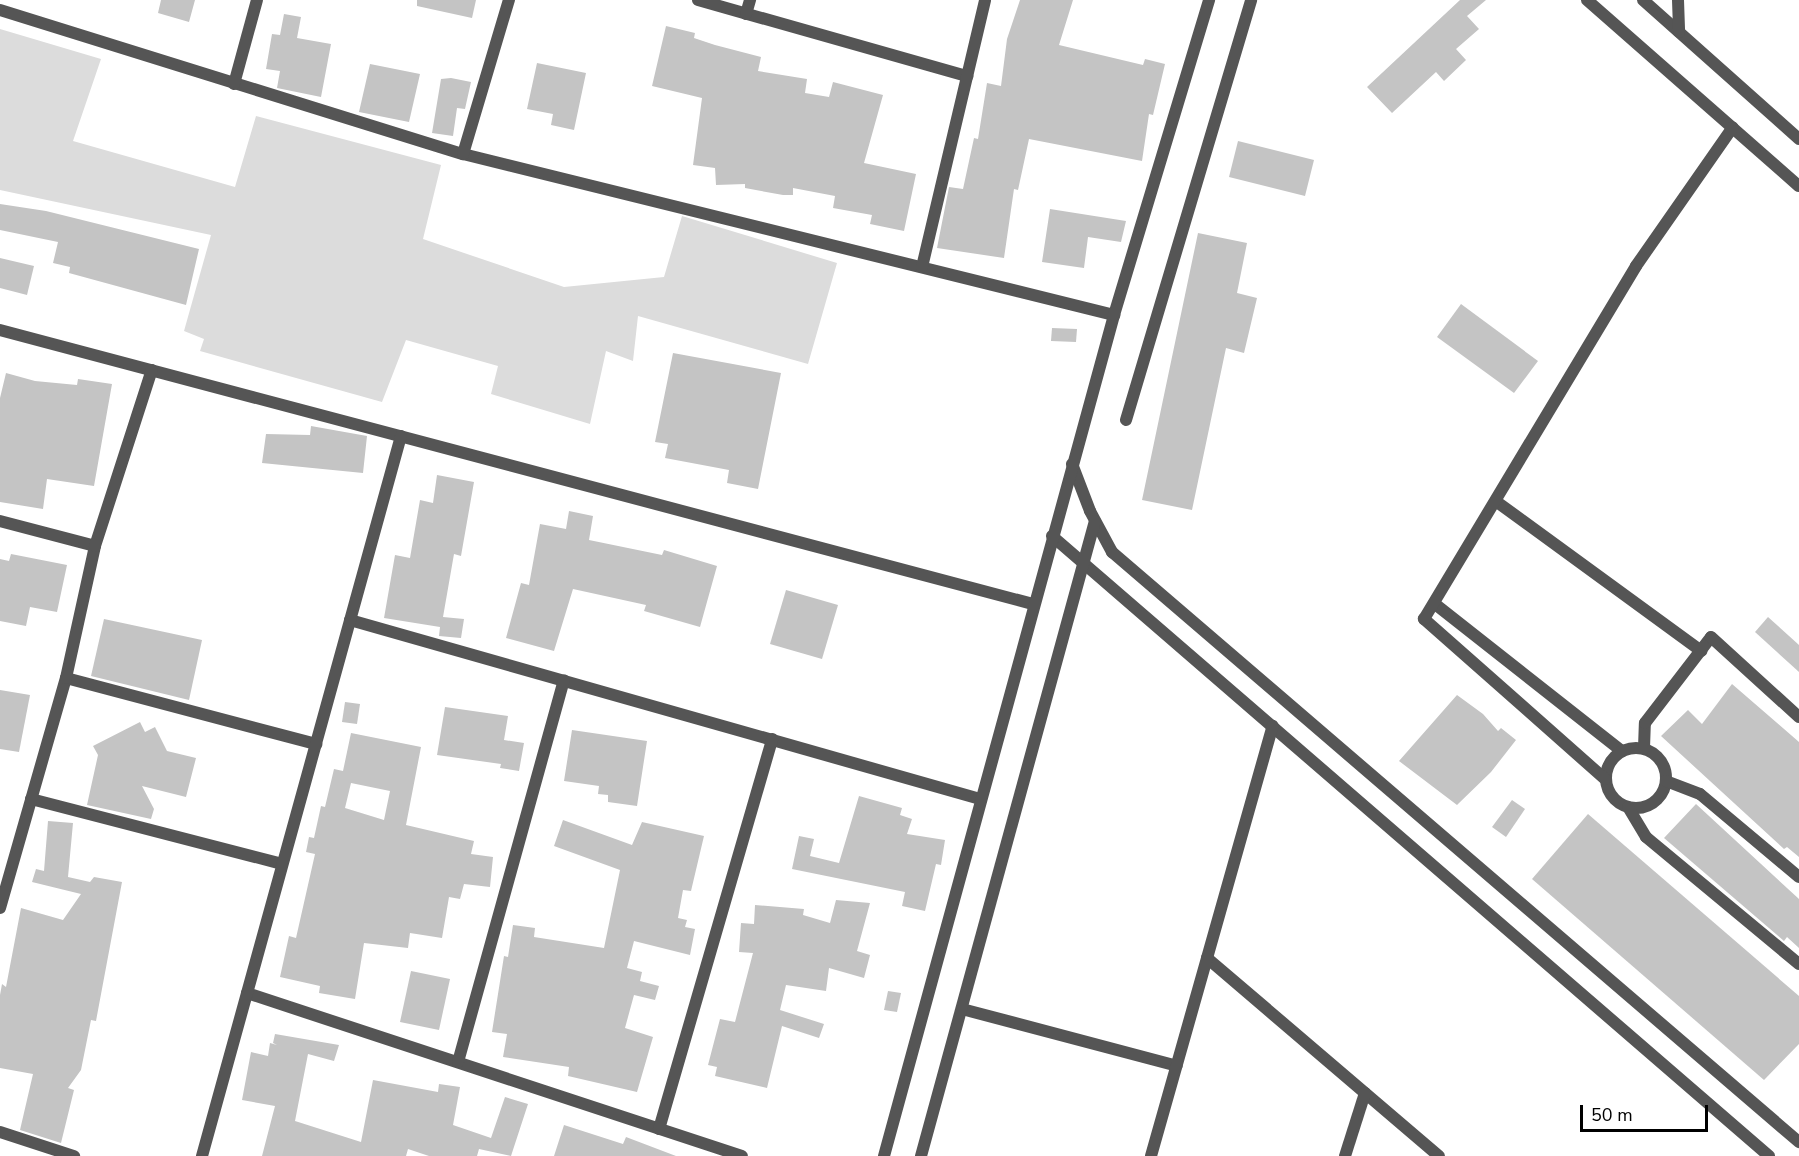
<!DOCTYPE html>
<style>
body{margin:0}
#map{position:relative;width:1799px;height:1156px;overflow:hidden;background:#fff;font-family:"Nunito Sans",sans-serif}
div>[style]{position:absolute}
.green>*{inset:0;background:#dcdcdc}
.building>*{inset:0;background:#c4c4c4}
.street>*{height:12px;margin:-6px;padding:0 6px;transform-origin:6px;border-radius:6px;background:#555}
.street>.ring{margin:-6px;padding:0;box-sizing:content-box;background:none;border:12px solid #555;border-radius:50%}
span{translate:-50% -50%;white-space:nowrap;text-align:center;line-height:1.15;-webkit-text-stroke:4.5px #fff;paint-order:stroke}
.scale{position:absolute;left:1580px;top:1105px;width:128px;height:27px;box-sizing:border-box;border:3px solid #000;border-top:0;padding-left:8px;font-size:18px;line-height:21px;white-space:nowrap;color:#000;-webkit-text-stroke:4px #fff;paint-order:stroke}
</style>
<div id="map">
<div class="green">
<i style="clip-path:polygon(0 29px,101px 59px,73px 141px,235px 187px,256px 116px,441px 165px,423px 239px,564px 287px,664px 277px,682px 216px,837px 263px,808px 364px,638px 316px,633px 361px,606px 351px,590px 424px,491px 394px,498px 366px,406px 340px,382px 402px,200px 351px,204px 339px,184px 331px,211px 235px,0 190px)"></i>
</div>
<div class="building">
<i style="clip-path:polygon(161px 0,195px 0,189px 22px,158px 13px)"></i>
<i style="clip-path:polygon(417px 0,476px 0,472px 18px,417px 6px)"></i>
<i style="clip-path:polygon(1020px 0,1073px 0,1059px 45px,1143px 65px,1145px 59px,1165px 64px,1153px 115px,1149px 114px,1142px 161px,1029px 139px,1018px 190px,1014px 189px,1004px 258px,937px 248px,949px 187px,963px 189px,974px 138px,978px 139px,987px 83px,1001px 86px,1007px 39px)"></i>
<i style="clip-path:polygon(1460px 0,1486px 0,1467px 16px,1479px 29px,1456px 49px,1466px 60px,1444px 81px,1436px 72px,1392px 113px,1367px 87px)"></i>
<i style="clip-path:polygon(284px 14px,301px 17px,297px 38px,331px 44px,321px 97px,277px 88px,280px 71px,266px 69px,272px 34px,280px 35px)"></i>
<i style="clip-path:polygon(666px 26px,695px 33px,694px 38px,715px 45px,761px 57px,758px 71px,807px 79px,805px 93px,829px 97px,833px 82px,883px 95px,864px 163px,916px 174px,904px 231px,870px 224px,872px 215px,833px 208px,835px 196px,793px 188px,793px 195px,783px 195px,745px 188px,745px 184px,716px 185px,715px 168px,693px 165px,702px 98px,652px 86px)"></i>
<i style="clip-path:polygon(537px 63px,586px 73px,574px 130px,551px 125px,553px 114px,527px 109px)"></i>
<i style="clip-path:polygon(370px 64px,420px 74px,409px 122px,359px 112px)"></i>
<i style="clip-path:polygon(451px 78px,471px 82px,465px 109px,457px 108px,453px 136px,432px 133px,441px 79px)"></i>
<i style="clip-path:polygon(1238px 141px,1314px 160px,1305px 196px,1229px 177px)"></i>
<i style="clip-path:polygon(0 204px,46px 211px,199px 249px,186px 305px,69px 273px,70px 267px,53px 263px,58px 242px,0 230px)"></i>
<i style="clip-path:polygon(1050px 209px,1126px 221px,1121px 242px,1088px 237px,1084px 268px,1042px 262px)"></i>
<i style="clip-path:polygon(1198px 233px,1247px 243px,1237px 293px,1257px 298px,1244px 353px,1226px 348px,1192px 510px,1142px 500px)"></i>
<i style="clip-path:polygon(0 258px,34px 266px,27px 295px,0 288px)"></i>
<i style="clip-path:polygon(1461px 304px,1538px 361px,1514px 393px,1437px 337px)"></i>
<i style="clip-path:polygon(1052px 328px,1077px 329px,1076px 342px,1051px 341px)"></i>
<i style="clip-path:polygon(673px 353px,781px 373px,758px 489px,727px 483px,729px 470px,665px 458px,668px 444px,655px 442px)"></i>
<i style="clip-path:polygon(6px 373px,35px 381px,77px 385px,78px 379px,112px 384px,94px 486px,47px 479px,43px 509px,0 502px,0 398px)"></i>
<i style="clip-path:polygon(311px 426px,367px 436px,363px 473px,262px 463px,266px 434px,310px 435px)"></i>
<i style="clip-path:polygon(437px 475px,474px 482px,461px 556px,454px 554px,443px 617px,464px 619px,461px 638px,439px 636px,440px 627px,384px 618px,395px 555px,410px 558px,420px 500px,433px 503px)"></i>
<i style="clip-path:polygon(569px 511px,593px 516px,589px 540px,662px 555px,664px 550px,717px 566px,700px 627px,644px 611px,646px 605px,573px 589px,554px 651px,506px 638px,521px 583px,529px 585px,540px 524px,566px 529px)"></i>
<i style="clip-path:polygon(11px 554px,67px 565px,57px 612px,30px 607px,26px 626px,0 621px,0 559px,9px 561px)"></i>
<i style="clip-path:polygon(786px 590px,838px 605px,822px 659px,770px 644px)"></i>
<i style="clip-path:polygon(1768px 617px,1799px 645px,1799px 672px,1755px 632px)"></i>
<i style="clip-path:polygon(104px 619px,202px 640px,189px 700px,91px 676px)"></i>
<i style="clip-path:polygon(1732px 684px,1799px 742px,1799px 857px,1787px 847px,1784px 849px,1661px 736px,1688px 710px,1702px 724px)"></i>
<i style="clip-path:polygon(0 690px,30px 695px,19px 752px,0 749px)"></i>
<i style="clip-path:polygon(1457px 695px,1483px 714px,1498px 731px,1501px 728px,1516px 740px,1491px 772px,1457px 805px,1399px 761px)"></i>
<i style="clip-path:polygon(345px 702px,360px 704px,357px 724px,342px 722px)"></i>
<i style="clip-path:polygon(445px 707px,508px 716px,504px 740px,524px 743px,519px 771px,500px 768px,501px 764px,437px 755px)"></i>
<i style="clip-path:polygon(140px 722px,145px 732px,155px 727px,167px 751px,196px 758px,186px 797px,142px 786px,154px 809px,151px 819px,87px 805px,98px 755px,93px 746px)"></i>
<i style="clip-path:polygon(572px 730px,647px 741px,637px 806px,608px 802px,608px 795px,598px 794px,599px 786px,564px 781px)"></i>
<i style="clip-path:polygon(evenodd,351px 733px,421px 747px,406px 825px,474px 841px,471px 854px,493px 857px,490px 887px,464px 884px,460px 899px,449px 897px,442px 938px,410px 933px,408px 948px,364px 943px,355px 999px,319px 993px,320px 986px,280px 977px,289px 936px,296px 938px,315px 854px,306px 852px,309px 837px,314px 838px,321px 806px,325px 807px,334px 769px,343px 771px,351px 733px,351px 783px,390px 791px,384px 820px,345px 808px,351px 783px)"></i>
<i style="clip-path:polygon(859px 796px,902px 808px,900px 815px,912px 819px,907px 834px,945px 840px,941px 865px,936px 864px,925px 911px,902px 906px,905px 892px,792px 869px,799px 836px,814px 839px,810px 856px,839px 863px)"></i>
<i style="clip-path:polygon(1512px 800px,1525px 809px,1506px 837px,1492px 827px)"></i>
<i style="clip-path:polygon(1696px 804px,1799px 899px,1799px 948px,1787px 937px,1784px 941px,1664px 838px)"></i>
<i style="clip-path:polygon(1588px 814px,1799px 996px,1799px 1044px,1764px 1080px,1532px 879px)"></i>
<i style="clip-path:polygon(563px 820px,632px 845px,642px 822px,704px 836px,691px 891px,683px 890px,678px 918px,687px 920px,685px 927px,695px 929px,690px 955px,634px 941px,627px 968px,642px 972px,640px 981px,659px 986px,655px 1000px,634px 995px,625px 1028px,653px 1037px,637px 1092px,568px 1076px,569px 1067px,503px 1057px,507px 1034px,492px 1032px,504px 956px,508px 957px,513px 925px,535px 928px,534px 937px,604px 948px,620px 870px,554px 846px)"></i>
<i style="clip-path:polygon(48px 821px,73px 823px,68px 877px,90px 882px,94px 877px,122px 882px,96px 1021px,91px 1020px,81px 1070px,68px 1088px,74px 1090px,61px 1143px,20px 1130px,33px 1074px,0 1068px,0 995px,2px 984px,6px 987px,21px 908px,63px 920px,81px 894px,32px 882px,36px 869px,44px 871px)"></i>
<i style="clip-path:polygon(836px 900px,870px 903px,857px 951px,870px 955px,864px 978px,829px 968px,826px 991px,786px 985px,780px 1010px,824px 1024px,819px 1038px,782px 1026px,767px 1088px,715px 1076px,717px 1067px,708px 1065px,720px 1019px,735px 1022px,753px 953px,739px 952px,741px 923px,754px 924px,755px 905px,804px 909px,803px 915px,830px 923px)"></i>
<i style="clip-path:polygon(411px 971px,450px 979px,439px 1030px,400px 1022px)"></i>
<i style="clip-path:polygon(888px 991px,901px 993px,897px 1012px,884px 1010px)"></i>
<i style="clip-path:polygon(275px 1034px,339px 1045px,334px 1061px,308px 1054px,295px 1121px,361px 1142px,373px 1080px,438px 1092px,439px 1084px,460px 1087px,453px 1125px,491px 1138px,505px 1097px,528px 1104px,511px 1156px,479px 1149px,477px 1156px,429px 1156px,408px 1149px,406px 1156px,262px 1156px,275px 1106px,242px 1100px,251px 1052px,268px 1056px,270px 1043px,277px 1045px,273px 1043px)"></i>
<i style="clip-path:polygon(564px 1125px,623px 1144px,626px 1137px,676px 1156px,554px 1156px)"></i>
</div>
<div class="street">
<i style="left:698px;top:0;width:280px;rotate:15.8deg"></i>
<i style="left:1587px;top:0;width:282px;rotate:41.3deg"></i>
<i style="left:1643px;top:0;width:209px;rotate:41.7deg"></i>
<i style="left:1678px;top:0;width:32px;rotate:88deg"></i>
<i style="left:0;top:10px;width:485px;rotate:17.3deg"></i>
<i style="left:463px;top:154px;width:671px;rotate:13.89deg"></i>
<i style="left:746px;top:14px;width:15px;rotate:-74deg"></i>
<i style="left:234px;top:84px;width:87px;rotate:-74.7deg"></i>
<i style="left:463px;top:154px;width:161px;rotate:-73.4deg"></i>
<i style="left:922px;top:267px;width:274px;rotate:-76.7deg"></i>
<i style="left:0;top:330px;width:1069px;rotate:14.86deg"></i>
<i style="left:1126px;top:420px;width:438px;rotate:-73.4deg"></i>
<i style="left:1072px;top:464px;width:50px;rotate:69deg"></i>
<i style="left:1090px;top:511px;width:47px;rotate:61.8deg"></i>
<i style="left:1112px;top:552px;width:906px;rotate:40.66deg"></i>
<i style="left:1497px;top:502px;width:253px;rotate:36.1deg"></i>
<i style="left:0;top:521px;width:98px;rotate:14.7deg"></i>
<i style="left:1052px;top:536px;width:948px;rotate:40.85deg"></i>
<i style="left:1435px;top:604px;width:238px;rotate:38.2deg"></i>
<i style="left:350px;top:620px;width:655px;rotate:15.86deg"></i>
<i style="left:66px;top:678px;width:259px;rotate:14.8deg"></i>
<i class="ring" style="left:1606px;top:748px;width:48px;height:48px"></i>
<i style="left:1644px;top:748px;width:25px;rotate:-88deg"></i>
<i style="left:1645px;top:723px;width:108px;rotate:-52.5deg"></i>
<i style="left:1711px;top:637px;width:119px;rotate:42.3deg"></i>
<i style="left:1605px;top:779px;width:242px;rotate:-138.5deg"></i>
<i style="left:1424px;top:619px;width:412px;rotate:-59deg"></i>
<i style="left:1636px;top:266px;width:169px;rotate:-55.1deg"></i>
<i style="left:1666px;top:781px;width:36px;rotate:21deg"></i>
<i style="left:1700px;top:794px;width:129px;rotate:40deg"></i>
<i style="left:31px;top:799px;width:259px;rotate:14.5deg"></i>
<i style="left:1628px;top:807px;width:35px;rotate:59deg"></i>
<i style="left:1646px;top:837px;width:199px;rotate:39.7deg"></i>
<i style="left:0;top:908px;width:239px;rotate:-74deg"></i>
<i style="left:66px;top:678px;width:135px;rotate:-77.6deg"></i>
<i style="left:95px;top:546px;width:185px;rotate:-72.1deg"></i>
<i style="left:1207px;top:958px;width:305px;rotate:40.5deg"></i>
<i style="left:247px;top:993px;width:521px;rotate:18.23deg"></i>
<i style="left:962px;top:1009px;width:222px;rotate:14.8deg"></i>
<i style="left:458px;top:1062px;width:396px;rotate:-74.5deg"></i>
<i style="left:659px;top:1129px;width:406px;rotate:-73.8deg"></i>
<i style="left:0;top:1132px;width:78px;rotate:18deg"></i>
<i style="left:202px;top:1156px;width:747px;rotate:-74.55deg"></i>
<i style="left:884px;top:1156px;width:872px;rotate:-74.7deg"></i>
<i style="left:1114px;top:315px;width:329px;rotate:-73.2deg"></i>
<i style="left:921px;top:1156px;width:658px;rotate:-74.68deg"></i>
<i style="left:1151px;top:1156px;width:447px;rotate:-74.2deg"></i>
<i style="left:1345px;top:1156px;width:66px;rotate:-72.4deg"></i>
</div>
<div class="scale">50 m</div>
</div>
